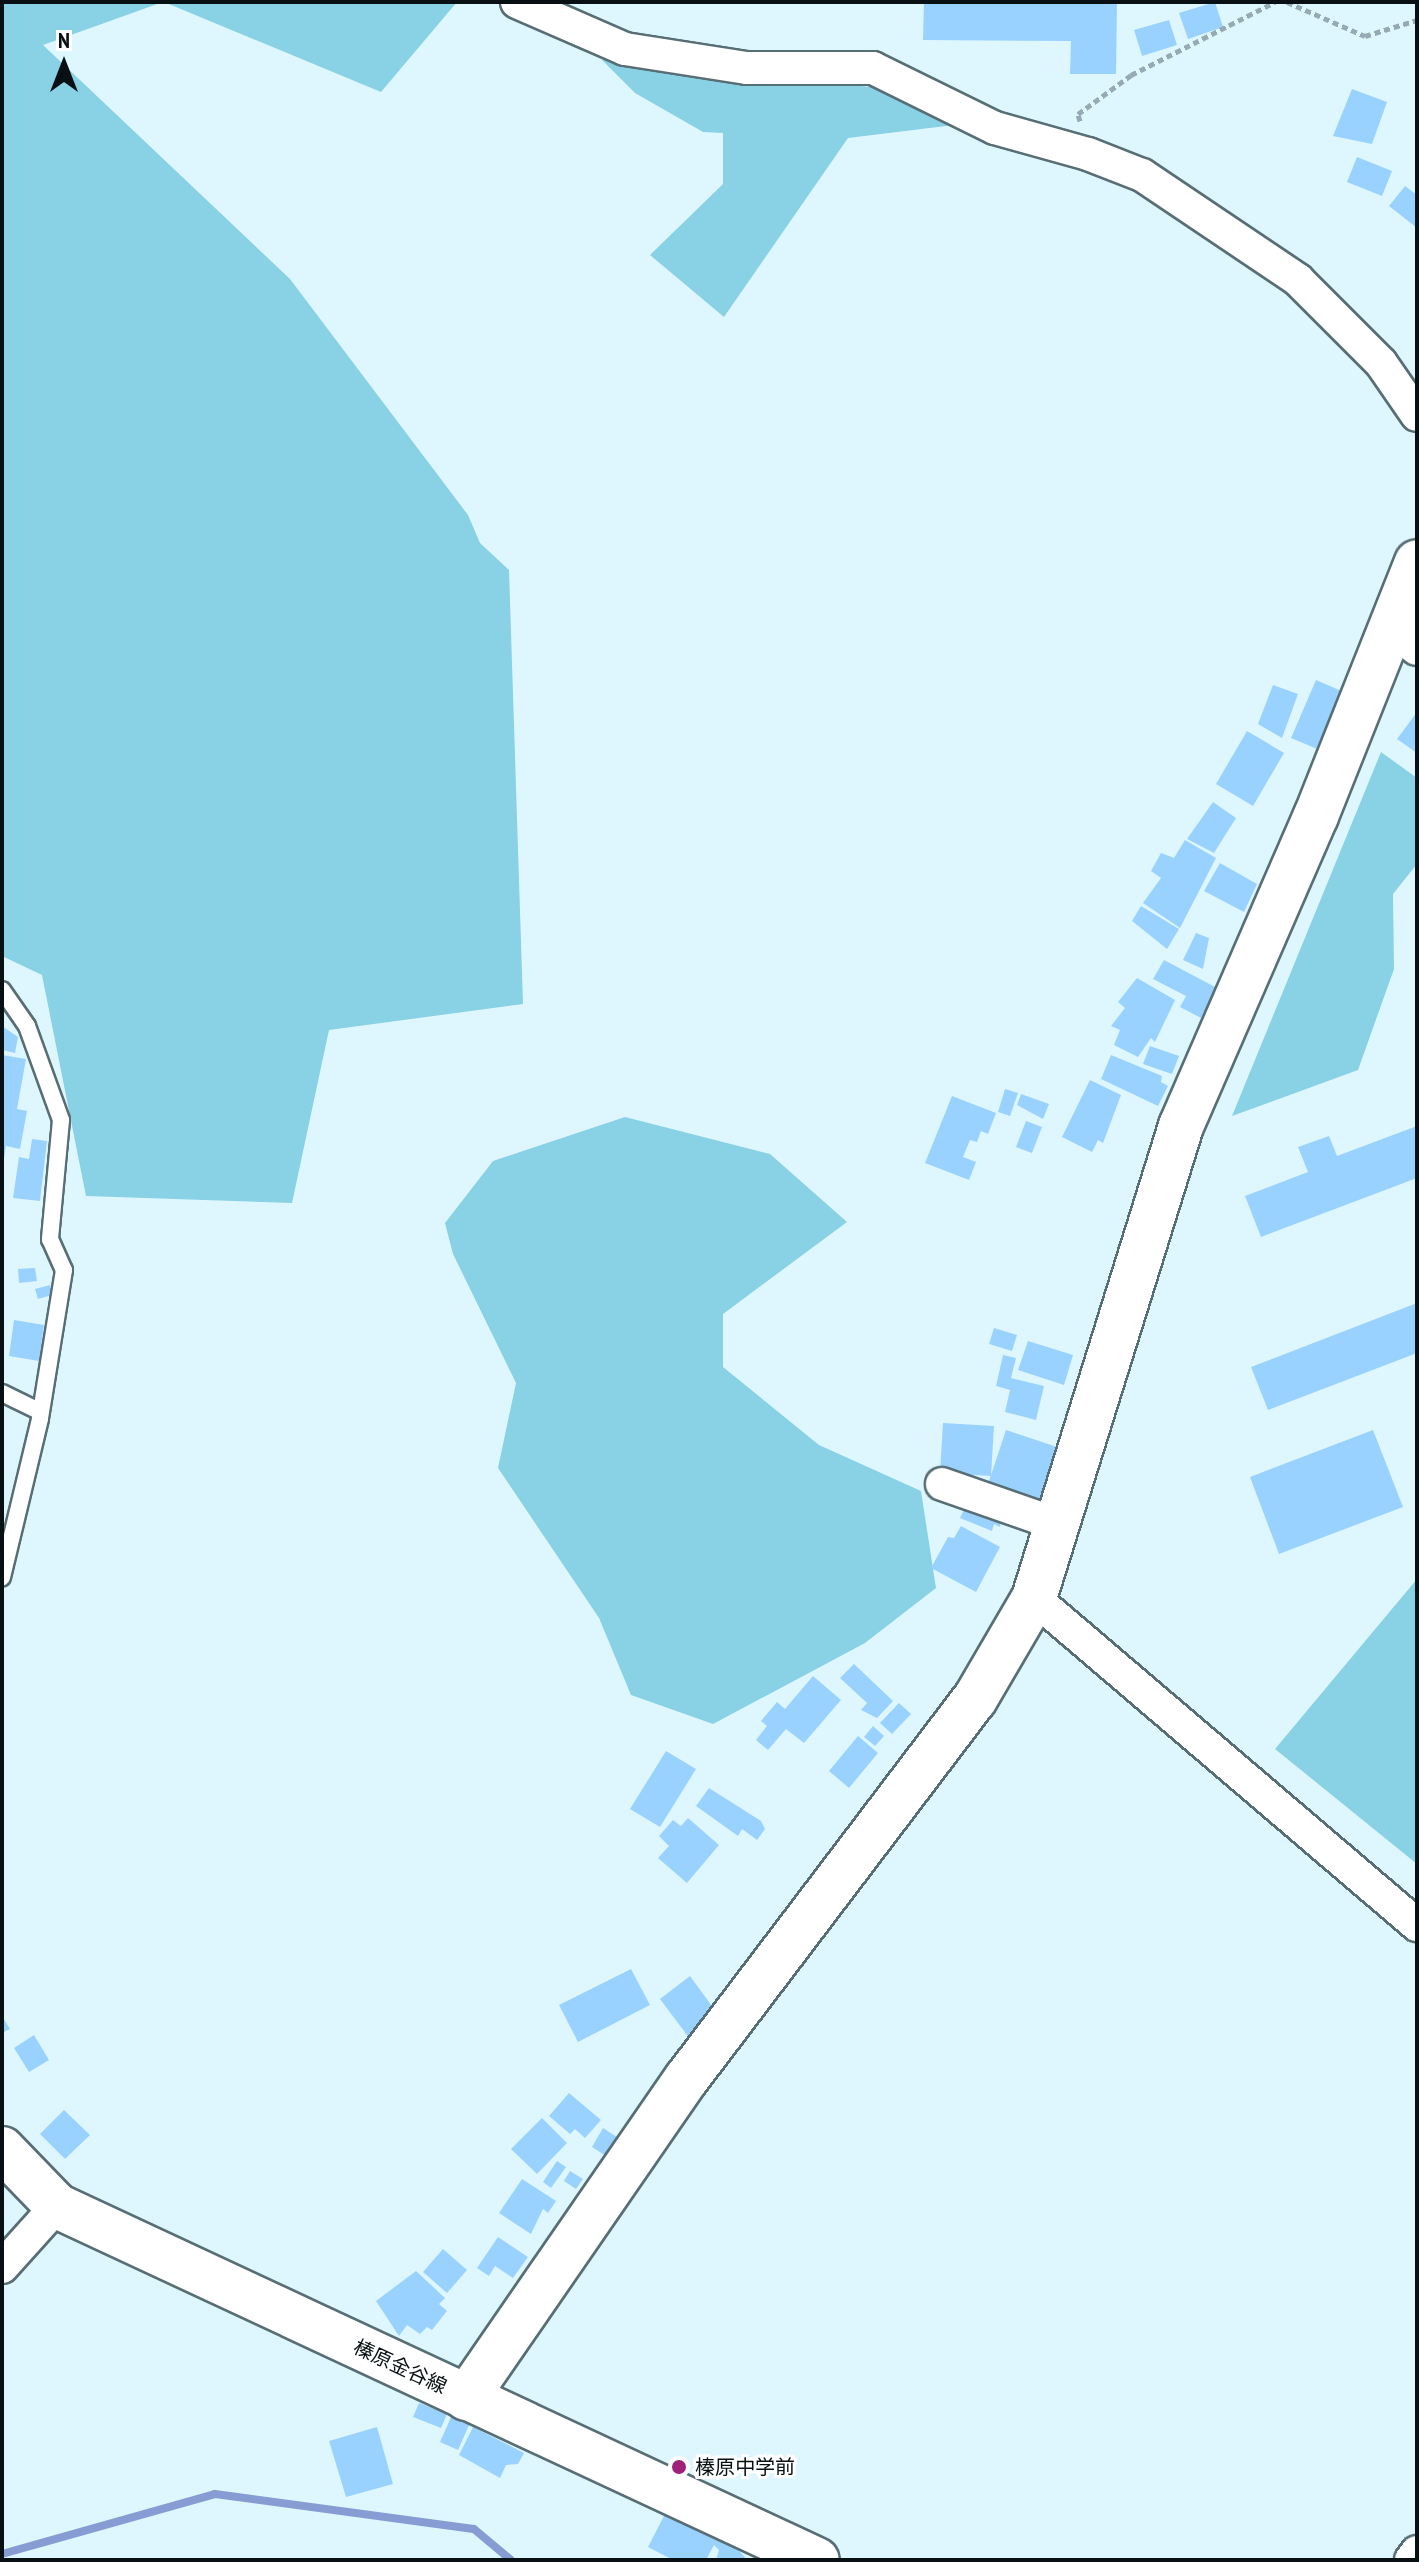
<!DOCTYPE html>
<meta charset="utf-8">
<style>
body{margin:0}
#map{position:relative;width:1419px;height:2562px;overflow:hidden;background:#def7ff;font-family:"PT Sans Narrow","Noto Sans JP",sans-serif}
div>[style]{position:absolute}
.green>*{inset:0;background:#89d1e5}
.stream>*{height:8px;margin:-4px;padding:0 4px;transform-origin:4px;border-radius:4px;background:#879cd3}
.building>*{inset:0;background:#9ad2ff}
.path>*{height:5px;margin-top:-2.5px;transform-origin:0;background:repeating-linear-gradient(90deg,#97aab1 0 6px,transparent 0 10px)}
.roads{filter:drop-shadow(2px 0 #586e75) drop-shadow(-2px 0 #586e75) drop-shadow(0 2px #586e75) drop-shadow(0 -2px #586e75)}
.lane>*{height:16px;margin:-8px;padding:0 8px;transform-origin:8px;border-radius:8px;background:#fff}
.street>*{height:32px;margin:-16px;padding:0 16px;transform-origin:16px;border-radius:16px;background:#fff}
.secondary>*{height:44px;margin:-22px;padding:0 22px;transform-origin:22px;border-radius:22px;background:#fff}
.dots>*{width:22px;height:22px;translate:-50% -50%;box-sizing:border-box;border:4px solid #fff;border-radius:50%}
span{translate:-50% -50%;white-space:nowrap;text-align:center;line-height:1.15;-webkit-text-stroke:6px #fff;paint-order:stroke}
.street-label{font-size:20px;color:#081013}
.poi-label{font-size:20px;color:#081013}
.left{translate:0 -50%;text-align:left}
.frame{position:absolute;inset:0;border:4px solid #081013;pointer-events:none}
.north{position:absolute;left:24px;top:24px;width:80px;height:80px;-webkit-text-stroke:6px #fff;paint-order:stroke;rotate:0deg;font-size:22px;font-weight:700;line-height:32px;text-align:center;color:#081013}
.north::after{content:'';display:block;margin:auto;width:28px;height:36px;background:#081013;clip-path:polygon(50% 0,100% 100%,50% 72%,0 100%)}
</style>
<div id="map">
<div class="green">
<i style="clip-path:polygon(2px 2px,163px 2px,43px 45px,290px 279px,468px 515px,480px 543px,509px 570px,523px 1004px,329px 1030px,292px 1203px,86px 1196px,42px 975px,2px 956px)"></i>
<i style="clip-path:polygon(164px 2px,457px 2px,381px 92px)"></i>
<i style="clip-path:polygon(602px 60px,891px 89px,954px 125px,848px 138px,724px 317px,650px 255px,723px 184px,723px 133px,703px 132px,635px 93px)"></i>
<i style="clip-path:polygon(1381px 752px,1417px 778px,1417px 864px,1393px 894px,1394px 969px,1358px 1070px,1232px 1116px)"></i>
<i style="clip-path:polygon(625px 1117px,770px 1154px,847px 1222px,723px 1314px,723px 1367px,819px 1445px,921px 1491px,936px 1588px,865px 1643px,713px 1724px,631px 1695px,599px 1618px,498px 1468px,516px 1383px,453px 1254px,445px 1223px,493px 1161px)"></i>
<i style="clip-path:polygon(1417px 1579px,1417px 1864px,1275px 1749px)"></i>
</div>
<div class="stream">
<i style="left:2px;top:2554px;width:221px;rotate:-15.7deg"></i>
<i style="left:215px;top:2494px;width:261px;rotate:7.7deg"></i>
<i style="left:474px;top:2529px;width:48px;rotate:40deg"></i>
</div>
<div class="building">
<i style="clip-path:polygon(924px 2px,1117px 2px,1116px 74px,1070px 74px,1071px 41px,923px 40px)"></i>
<i style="clip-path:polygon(1215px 2px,1223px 27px,1188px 39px,1179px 13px)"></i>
<i style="clip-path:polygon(1169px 20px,1177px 45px,1142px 56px,1134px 30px)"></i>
<i style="clip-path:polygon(1352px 89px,1387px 102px,1372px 144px,1333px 136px)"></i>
<i style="clip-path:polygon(1357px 157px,1392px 171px,1382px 196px,1347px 182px)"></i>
<i style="clip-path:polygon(1405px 186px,1417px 195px,1417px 228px,1389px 206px)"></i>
<i style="clip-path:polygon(1316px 680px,1346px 693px,1322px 751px,1291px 738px)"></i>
<i style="clip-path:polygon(1273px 685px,1298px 694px,1282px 738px,1258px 724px)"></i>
<i style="clip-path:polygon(1417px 712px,1417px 753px,1397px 739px)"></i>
<i style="clip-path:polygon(1247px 731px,1284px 753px,1253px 806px,1216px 784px)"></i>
<i style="clip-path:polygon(1213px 802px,1236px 818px,1214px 853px,1187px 839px)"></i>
<i style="clip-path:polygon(1185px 840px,1216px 858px,1180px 928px,1143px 903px,1161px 878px,1151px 871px,1161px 853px,1174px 858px)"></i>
<i style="clip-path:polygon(1220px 863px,1257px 884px,1244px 912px,1204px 891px)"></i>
<i style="clip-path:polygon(1141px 906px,1179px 929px,1167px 949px,1132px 921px)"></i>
<i style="clip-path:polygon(1196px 933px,1209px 938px,1203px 969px,1183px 960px)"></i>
<i style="clip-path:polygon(1164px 960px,1217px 988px,1201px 1018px,1180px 1007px,1186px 996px,1153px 979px)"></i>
<i style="clip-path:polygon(1137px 978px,1175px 1000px,1155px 1042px,1151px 1038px,1138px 1057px,1114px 1045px,1120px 1030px,1111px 1026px,1125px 1008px,1118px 1002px)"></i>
<i style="clip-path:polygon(2px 1026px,18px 1037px,15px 1053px,2px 1050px)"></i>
<i style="clip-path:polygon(1150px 1046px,1179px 1056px,1172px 1074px,1143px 1064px)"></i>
<i style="clip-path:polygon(2px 1055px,26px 1059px,17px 1109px,27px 1111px,20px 1149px,6px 1146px,4px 1159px)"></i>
<i style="clip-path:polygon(1111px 1055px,1162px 1076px,1161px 1082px,1168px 1086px,1158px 1106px,1101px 1079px)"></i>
<i style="clip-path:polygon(1090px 1080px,1121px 1095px,1103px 1143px,1098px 1140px,1092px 1152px,1062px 1137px)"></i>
<i style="clip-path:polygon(1005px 1089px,1018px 1093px,1010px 1116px,998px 1112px)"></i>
<i style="clip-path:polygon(1021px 1094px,1049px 1104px,1043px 1119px,1017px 1105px)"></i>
<i style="clip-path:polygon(952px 1096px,996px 1113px,988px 1134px,981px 1131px,977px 1142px,970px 1140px,963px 1157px,976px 1162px,969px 1180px,925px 1163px)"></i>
<i style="clip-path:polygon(1026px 1121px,1042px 1127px,1032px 1153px,1016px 1147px)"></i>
<i style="clip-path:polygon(1417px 1126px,1417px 1178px,1261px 1237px,1245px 1196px,1308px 1172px,1298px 1147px,1329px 1136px,1337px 1156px)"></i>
<i style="clip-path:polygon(32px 1139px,47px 1141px,40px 1201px,13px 1198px,19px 1157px,29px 1159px)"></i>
<i style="clip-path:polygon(35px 1268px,37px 1281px,19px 1283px,18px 1269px)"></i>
<i style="clip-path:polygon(50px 1285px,52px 1295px,38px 1299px,35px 1289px)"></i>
<i style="clip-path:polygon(1417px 1303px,1417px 1353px,1268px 1410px,1251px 1367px)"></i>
<i style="clip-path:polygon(14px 1320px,44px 1325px,39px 1361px,9px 1356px)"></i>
<i style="clip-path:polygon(994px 1328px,1017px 1335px,1012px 1351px,989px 1344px)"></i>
<i style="clip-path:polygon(1028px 1341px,1073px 1355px,1064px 1385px,1018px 1370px)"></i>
<i style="clip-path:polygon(1003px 1355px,1016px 1358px,1011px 1378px,1044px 1386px,1036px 1420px,1005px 1412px,1010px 1390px,996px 1386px)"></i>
<i style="clip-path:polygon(943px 1423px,994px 1426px,991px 1476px,940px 1473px)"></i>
<i style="clip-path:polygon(1006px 1430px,1057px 1447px,1038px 1504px,988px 1484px)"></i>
<i style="clip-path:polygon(1373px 1430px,1403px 1507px,1279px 1554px,1250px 1477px)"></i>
<i style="clip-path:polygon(967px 1503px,1002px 1517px,1000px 1527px,994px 1524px,992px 1531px,960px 1518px)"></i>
<i style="clip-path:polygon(961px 1526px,1000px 1547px,976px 1592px,931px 1568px,948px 1537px,954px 1538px)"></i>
<i style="clip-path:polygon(854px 1664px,893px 1701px,877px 1718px,861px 1710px,867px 1703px,840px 1678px)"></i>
<i style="clip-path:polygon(813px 1676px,841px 1700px,804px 1743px,786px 1729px,768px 1750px,756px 1740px,767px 1726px,761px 1721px,777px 1702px,785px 1709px)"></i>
<i style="clip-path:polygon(899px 1703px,911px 1714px,892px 1734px,880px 1723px)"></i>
<i style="clip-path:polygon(873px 1726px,884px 1736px,875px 1746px,864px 1737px)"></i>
<i style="clip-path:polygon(858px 1736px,878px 1753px,849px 1788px,829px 1771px)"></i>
<i style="clip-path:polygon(666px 1751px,696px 1769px,660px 1827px,630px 1809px)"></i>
<i style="clip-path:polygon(709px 1788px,761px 1821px,765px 1829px,757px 1840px,742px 1829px,738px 1836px,696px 1806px)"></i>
<i style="clip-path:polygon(688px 1818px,719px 1845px,687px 1883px,658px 1858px,669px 1846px,659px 1836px,673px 1820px,681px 1826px)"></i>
<i style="clip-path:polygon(631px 1969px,650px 2005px,578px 2042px,559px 2005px)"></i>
<i style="clip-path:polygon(690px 1976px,720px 2017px,690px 2039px,660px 1999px)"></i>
<i style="clip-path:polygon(2px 2016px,10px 2029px,2px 2033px)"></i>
<i style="clip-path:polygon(34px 2035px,49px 2060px,29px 2072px,14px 2048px)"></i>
<i style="clip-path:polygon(569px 2093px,601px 2120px,585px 2138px,575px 2129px,570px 2134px,549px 2116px)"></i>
<i style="clip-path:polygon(64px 2110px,90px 2135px,65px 2159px,40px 2134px)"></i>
<i style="clip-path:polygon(542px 2118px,567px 2143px,537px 2174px,511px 2149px)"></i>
<i style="clip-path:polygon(603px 2128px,617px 2137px,606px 2156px,592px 2147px)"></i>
<i style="clip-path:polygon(557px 2161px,566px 2167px,551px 2188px,543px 2182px)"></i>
<i style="clip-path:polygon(570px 2171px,583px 2179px,576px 2189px,564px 2181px)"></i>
<i style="clip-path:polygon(522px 2179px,556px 2201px,548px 2213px,543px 2209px,531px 2234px,499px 2213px)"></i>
<i style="clip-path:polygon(498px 2237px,528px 2257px,513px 2278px,495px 2266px,489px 2276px,477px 2268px)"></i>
<i style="clip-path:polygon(443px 2249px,467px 2270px,447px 2293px,423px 2272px)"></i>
<i style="clip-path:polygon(416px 2271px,445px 2298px,439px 2304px,447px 2311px,432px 2330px,427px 2327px,420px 2334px,407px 2325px,399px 2336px,376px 2301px)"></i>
<i style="clip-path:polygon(419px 2403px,447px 2414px,441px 2428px,413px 2417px)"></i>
<i style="clip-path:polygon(452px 2415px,470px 2423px,458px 2450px,440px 2442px)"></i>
<i style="clip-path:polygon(377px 2427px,393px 2484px,346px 2497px,329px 2441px)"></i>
<i style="clip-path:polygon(473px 2427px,524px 2453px,518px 2464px,506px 2465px,500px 2478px,459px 2455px)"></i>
<i style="clip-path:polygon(666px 2512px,730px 2540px,747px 2560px,716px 2560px,719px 2550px,714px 2545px,706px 2560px,673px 2560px,648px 2547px)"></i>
</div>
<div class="path">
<i style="left:1287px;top:2px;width:85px;rotate:23.6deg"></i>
<i style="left:1365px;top:36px;width:54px;rotate:-17.1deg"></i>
<i style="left:1080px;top:121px;width:7px;rotate:-106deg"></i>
<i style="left:1078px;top:114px;width:66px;rotate:-36.3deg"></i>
<i style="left:1131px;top:75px;width:161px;rotate:-26.9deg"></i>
</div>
<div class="roads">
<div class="lane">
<i style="left:2px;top:990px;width:44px;rotate:55.2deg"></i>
<i style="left:27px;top:1026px;width:100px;rotate:70.1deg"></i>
<i style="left:61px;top:1120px;width:120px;rotate:95.3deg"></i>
<i style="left:50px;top:1239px;width:34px;rotate:66deg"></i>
<i style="left:64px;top:1270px;width:151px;rotate:99.2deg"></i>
<i style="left:40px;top:1419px;width:163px;rotate:103.5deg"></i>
<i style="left:2px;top:1393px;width:43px;rotate:26deg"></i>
</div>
<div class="street">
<i style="left:517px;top:2px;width:118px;rotate:23.5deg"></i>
<i style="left:625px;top:49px;width:123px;rotate:8.9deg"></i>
<i style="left:747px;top:68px;width:126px"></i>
<i style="left:873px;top:68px;width:136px;rotate:26.2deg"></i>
<i style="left:995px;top:128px;width:97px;rotate:15.6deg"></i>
<i style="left:1088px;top:154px;width:58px;rotate:21.3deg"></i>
<i style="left:1142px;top:175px;width:188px;rotate:33.9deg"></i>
<i style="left:1298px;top:280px;width:117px;rotate:45deg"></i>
<i style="left:1381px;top:363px;width:63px;rotate:55.3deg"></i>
<i style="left:1390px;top:628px;width:34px;rotate:38deg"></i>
<i style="left:942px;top:1484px;width:122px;rotate:19.2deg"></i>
<i style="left:1034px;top:1598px;width:504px;rotate:40.49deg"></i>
<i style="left:2px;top:2267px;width:82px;rotate:-48deg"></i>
<i style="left:1411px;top:2560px;width:10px;rotate:-53deg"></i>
</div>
<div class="secondary">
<i style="left:2px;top:2149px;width:79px;rotate:46deg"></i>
<i style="left:57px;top:2206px;width:838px;rotate:24.98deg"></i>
<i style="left:466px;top:2398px;width:389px;rotate:-55.4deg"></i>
<i style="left:687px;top:2078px;width:476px;rotate:-52.8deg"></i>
<i style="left:975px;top:1699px;width:117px;rotate:-59.7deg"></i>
<i style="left:1034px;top:1598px;width:494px;rotate:-72.7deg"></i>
<i style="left:1181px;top:1126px;width:338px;rotate:-66.5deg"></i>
<i style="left:1316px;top:816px;width:273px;rotate:-68.3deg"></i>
</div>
</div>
<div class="dots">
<i style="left:679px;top:2467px;background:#9e2278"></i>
</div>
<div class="street-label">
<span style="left:400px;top:2367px;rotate:25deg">榛原金谷線</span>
</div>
<div class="poi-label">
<span class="left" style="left:695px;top:2467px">榛原中学前</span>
</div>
<div class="frame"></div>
<div class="north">N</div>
</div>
